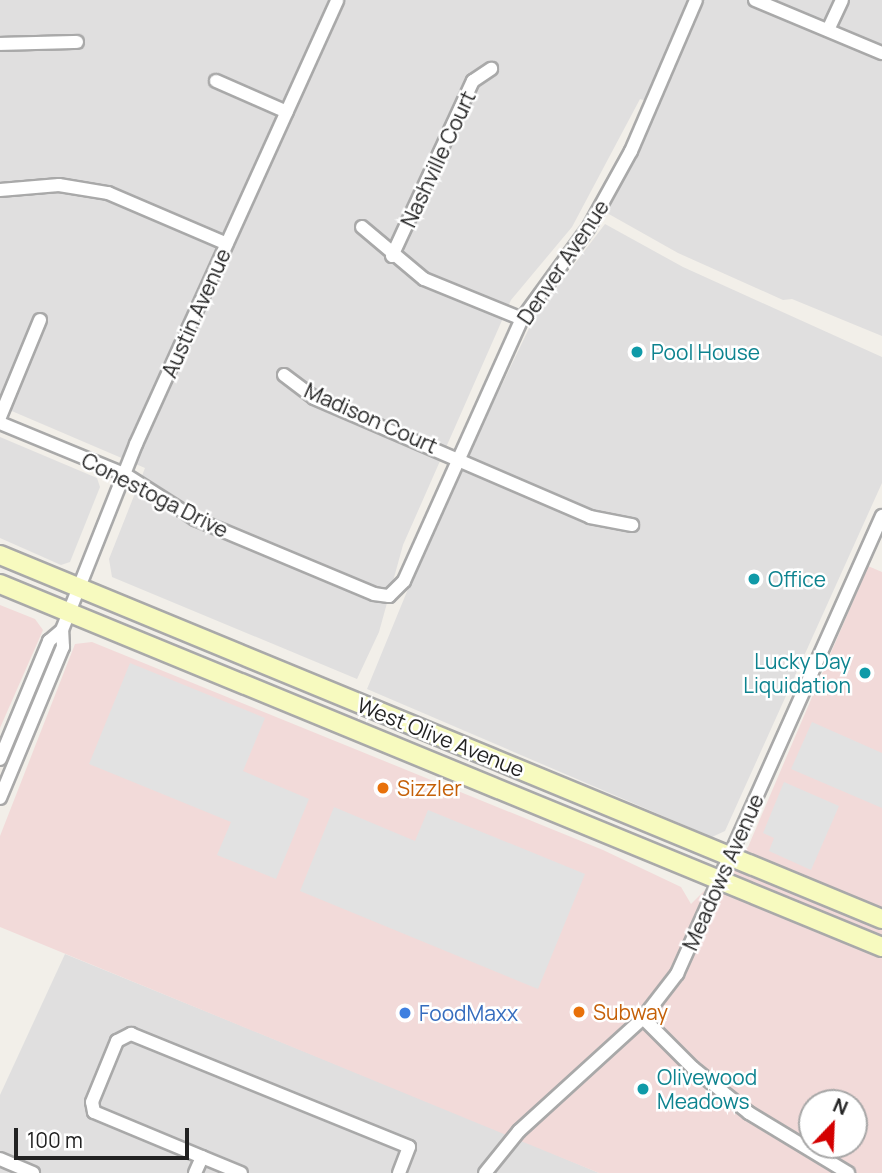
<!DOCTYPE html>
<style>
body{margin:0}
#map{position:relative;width:882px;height:1173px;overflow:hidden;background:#f2efe9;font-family:Manrope,sans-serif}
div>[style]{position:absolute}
.residential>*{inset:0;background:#e0dfdf}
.commercial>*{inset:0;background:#f2dad9}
.parking>*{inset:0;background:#e2e2e2}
.roads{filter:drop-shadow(2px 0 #a9a9a9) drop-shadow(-2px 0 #a9a9a9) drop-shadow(0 2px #a9a9a9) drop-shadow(0 -2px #a9a9a9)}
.street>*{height:12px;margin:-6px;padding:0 6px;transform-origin:6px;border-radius:6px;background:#fff}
.secondary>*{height:18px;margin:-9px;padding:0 9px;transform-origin:9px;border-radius:9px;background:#f7fabf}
.dots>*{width:19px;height:19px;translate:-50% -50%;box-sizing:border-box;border:4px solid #fff;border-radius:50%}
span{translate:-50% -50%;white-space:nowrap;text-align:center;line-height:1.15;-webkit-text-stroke:5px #fff;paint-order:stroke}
.street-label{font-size:21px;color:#222}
.culture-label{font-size:21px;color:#0d838f}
.left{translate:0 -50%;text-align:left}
.right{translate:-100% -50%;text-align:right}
.food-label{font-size:21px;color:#c56008}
.shop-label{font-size:21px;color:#366cbe}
.north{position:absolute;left:798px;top:1089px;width:70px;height:70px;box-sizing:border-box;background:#fff;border:2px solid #a7a7a7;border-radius:50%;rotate:23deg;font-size:19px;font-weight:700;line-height:28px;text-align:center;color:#222}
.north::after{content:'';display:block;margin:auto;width:24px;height:32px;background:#d40000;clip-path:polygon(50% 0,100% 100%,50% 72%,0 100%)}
.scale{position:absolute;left:14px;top:1128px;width:175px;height:32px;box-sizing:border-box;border:4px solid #222;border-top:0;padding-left:9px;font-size:21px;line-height:24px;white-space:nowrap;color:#222;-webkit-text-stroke:5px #fff;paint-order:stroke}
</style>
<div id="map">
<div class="residential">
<i style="clip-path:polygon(0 0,882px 0,882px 336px,792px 299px,783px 300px,678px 253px,607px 213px,660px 105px,640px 99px,572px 227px,511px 300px,403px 545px,379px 632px,357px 679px,112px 577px,109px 559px,145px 468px,0 406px)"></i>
<i style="clip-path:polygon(605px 224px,683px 267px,882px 357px,882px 483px,725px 831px,712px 837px,367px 689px,433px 528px,535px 316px)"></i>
<i style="clip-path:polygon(0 437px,97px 478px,100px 487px,70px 562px,61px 565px,0 538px)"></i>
<i style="clip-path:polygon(65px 954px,495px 1129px,599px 1173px,0 1173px,0 1095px)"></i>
</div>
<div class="commercial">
<i style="clip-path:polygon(evenodd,868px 566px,882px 572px,882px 1173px,599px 1173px,0 927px,0 836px,75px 644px,92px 642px,603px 850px,681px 887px,691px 904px,748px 847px,868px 566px,812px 1103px,854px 1103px,854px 1145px,812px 1145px,812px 1103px)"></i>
<i style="clip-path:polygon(0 605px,35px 619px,43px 630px,0 728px)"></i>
</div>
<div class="parking">
<i style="clip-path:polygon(130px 663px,265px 718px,243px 771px,309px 799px,276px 879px,217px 855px,231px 822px,89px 764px)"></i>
<i style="clip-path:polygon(812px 722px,882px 753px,882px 808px,791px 769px)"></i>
<i style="clip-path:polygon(784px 782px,839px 806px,811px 870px,769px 851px,774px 838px,763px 833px)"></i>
<i style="clip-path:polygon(334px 807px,415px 841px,428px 810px,585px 874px,538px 989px,300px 891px)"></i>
</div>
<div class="roads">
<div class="street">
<i style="left:755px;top:0;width:138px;rotate:22.7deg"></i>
<i style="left:828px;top:30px;width:33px;rotate:-65deg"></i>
<i style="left:0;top:44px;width:77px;rotate:-1.5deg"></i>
<i style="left:216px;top:81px;width:77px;rotate:23.6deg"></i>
<i style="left:0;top:190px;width:59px;rotate:-4.8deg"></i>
<i style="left:59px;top:185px;width:50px;rotate:9.3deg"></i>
<i style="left:108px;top:193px;width:129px;rotate:23.2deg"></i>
<i style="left:362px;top:227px;width:81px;rotate:40deg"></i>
<i style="left:424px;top:279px;width:106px;rotate:22.2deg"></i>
<i style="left:392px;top:256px;width:193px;rotate:-65.2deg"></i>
<i style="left:473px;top:81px;width:22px;rotate:-34deg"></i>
<i style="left:284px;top:375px;width:38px;rotate:37deg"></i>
<i style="left:314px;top:398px;width:301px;rotate:23.3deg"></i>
<i style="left:590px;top:517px;width:43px;rotate:10.8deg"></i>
<i style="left:0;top:417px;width:105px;rotate:-67.6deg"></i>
<i style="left:0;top:423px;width:136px;rotate:22.4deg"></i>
<i style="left:126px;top:475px;width:82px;rotate:32.5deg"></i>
<i style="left:195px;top:519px;width:194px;rotate:22.7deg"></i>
<i style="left:374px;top:594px;width:15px;rotate:8deg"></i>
<i style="left:389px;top:596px;width:21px;rotate:-45deg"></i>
<i style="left:404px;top:581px;width:287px;rotate:-65.8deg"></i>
<i style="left:522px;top:319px;width:114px;rotate:-53.9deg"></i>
<i style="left:589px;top:227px;width:87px;rotate:-61.1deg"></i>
<i style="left:631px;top:151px;width:164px;rotate:-66.7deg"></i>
<i style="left:0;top:759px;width:128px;rotate:-67.4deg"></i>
<i style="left:49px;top:641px;width:17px;rotate:-40deg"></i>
<i style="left:0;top:798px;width:164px;rotate:-67.4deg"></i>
<i style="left:63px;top:647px;width:17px;rotate:-93deg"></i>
<i style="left:62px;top:630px;width:200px;rotate:-68.3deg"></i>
<i style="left:136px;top:444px;width:487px;rotate:-65.6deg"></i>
<i style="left:643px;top:1018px;width:71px;rotate:45deg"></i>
<i style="left:693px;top:1068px;width:72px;rotate:38.8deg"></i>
<i style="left:749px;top:1113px;width:116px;rotate:31.2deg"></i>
<i style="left:202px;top:1157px;width:117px;rotate:-157.4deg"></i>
<i style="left:94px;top:1112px;width:10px;rotate:-101deg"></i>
<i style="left:92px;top:1102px;width:66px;rotate:-67.7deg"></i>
<i style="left:117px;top:1041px;width:16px;rotate:-27deg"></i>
<i style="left:131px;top:1034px;width:300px;rotate:22.1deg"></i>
<i style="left:409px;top:1147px;width:28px;rotate:111deg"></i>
<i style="left:0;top:1159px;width:36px;rotate:23deg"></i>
<i style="left:195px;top:1173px;width:17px;rotate:-66deg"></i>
<i style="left:202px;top:1157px;width:42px;rotate:22.3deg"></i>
<i style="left:485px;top:1173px;width:54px;rotate:-51deg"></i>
<i style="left:519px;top:1131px;width:168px;rotate:-42.3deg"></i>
<i style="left:643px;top:1018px;width:56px;rotate:-52.3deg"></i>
<i style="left:677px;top:974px;width:502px;rotate:-65.89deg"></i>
</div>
<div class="secondary">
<i style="left:0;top:555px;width:954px;rotate:22.43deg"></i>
<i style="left:0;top:584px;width:954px;rotate:22.37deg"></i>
</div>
</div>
<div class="dots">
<i style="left:637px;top:352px;background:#0f9aa8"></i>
<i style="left:754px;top:579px;background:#0f9aa8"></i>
<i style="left:865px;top:673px;background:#0f9aa8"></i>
<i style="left:383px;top:788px;background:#e8710a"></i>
<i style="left:579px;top:1012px;background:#e8710a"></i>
<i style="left:405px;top:1013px;background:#3f7fe0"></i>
<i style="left:643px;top:1089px;background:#0f9aa8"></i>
</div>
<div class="street-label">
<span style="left:438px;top:159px;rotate:-65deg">Nashville Court</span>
<span style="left:563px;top:262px;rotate:-56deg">Denver Avenue</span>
<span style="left:196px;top:313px;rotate:-66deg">Austin Avenue</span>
<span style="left:371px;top:418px;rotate:24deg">Madison Court</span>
<span style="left:155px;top:495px;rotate:27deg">Conestoga Drive</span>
<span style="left:441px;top:737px;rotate:22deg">West Olive Avenue</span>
<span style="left:723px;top:872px;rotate:-66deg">Meadows Avenue</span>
</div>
<div class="culture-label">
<span class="left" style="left:651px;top:352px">Pool House</span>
<span class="left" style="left:768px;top:579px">Office</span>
<span class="right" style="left:851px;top:673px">Lucky Day<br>Liquidation</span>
<span class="left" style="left:657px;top:1089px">Olivewood<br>Meadows</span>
</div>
<div class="food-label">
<span class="left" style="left:397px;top:788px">Sizzler</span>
<span class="left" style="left:593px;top:1012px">Subway</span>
</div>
<div class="shop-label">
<span class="left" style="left:419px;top:1013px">FoodMaxx</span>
</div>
<div class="north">N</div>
<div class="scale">100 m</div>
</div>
